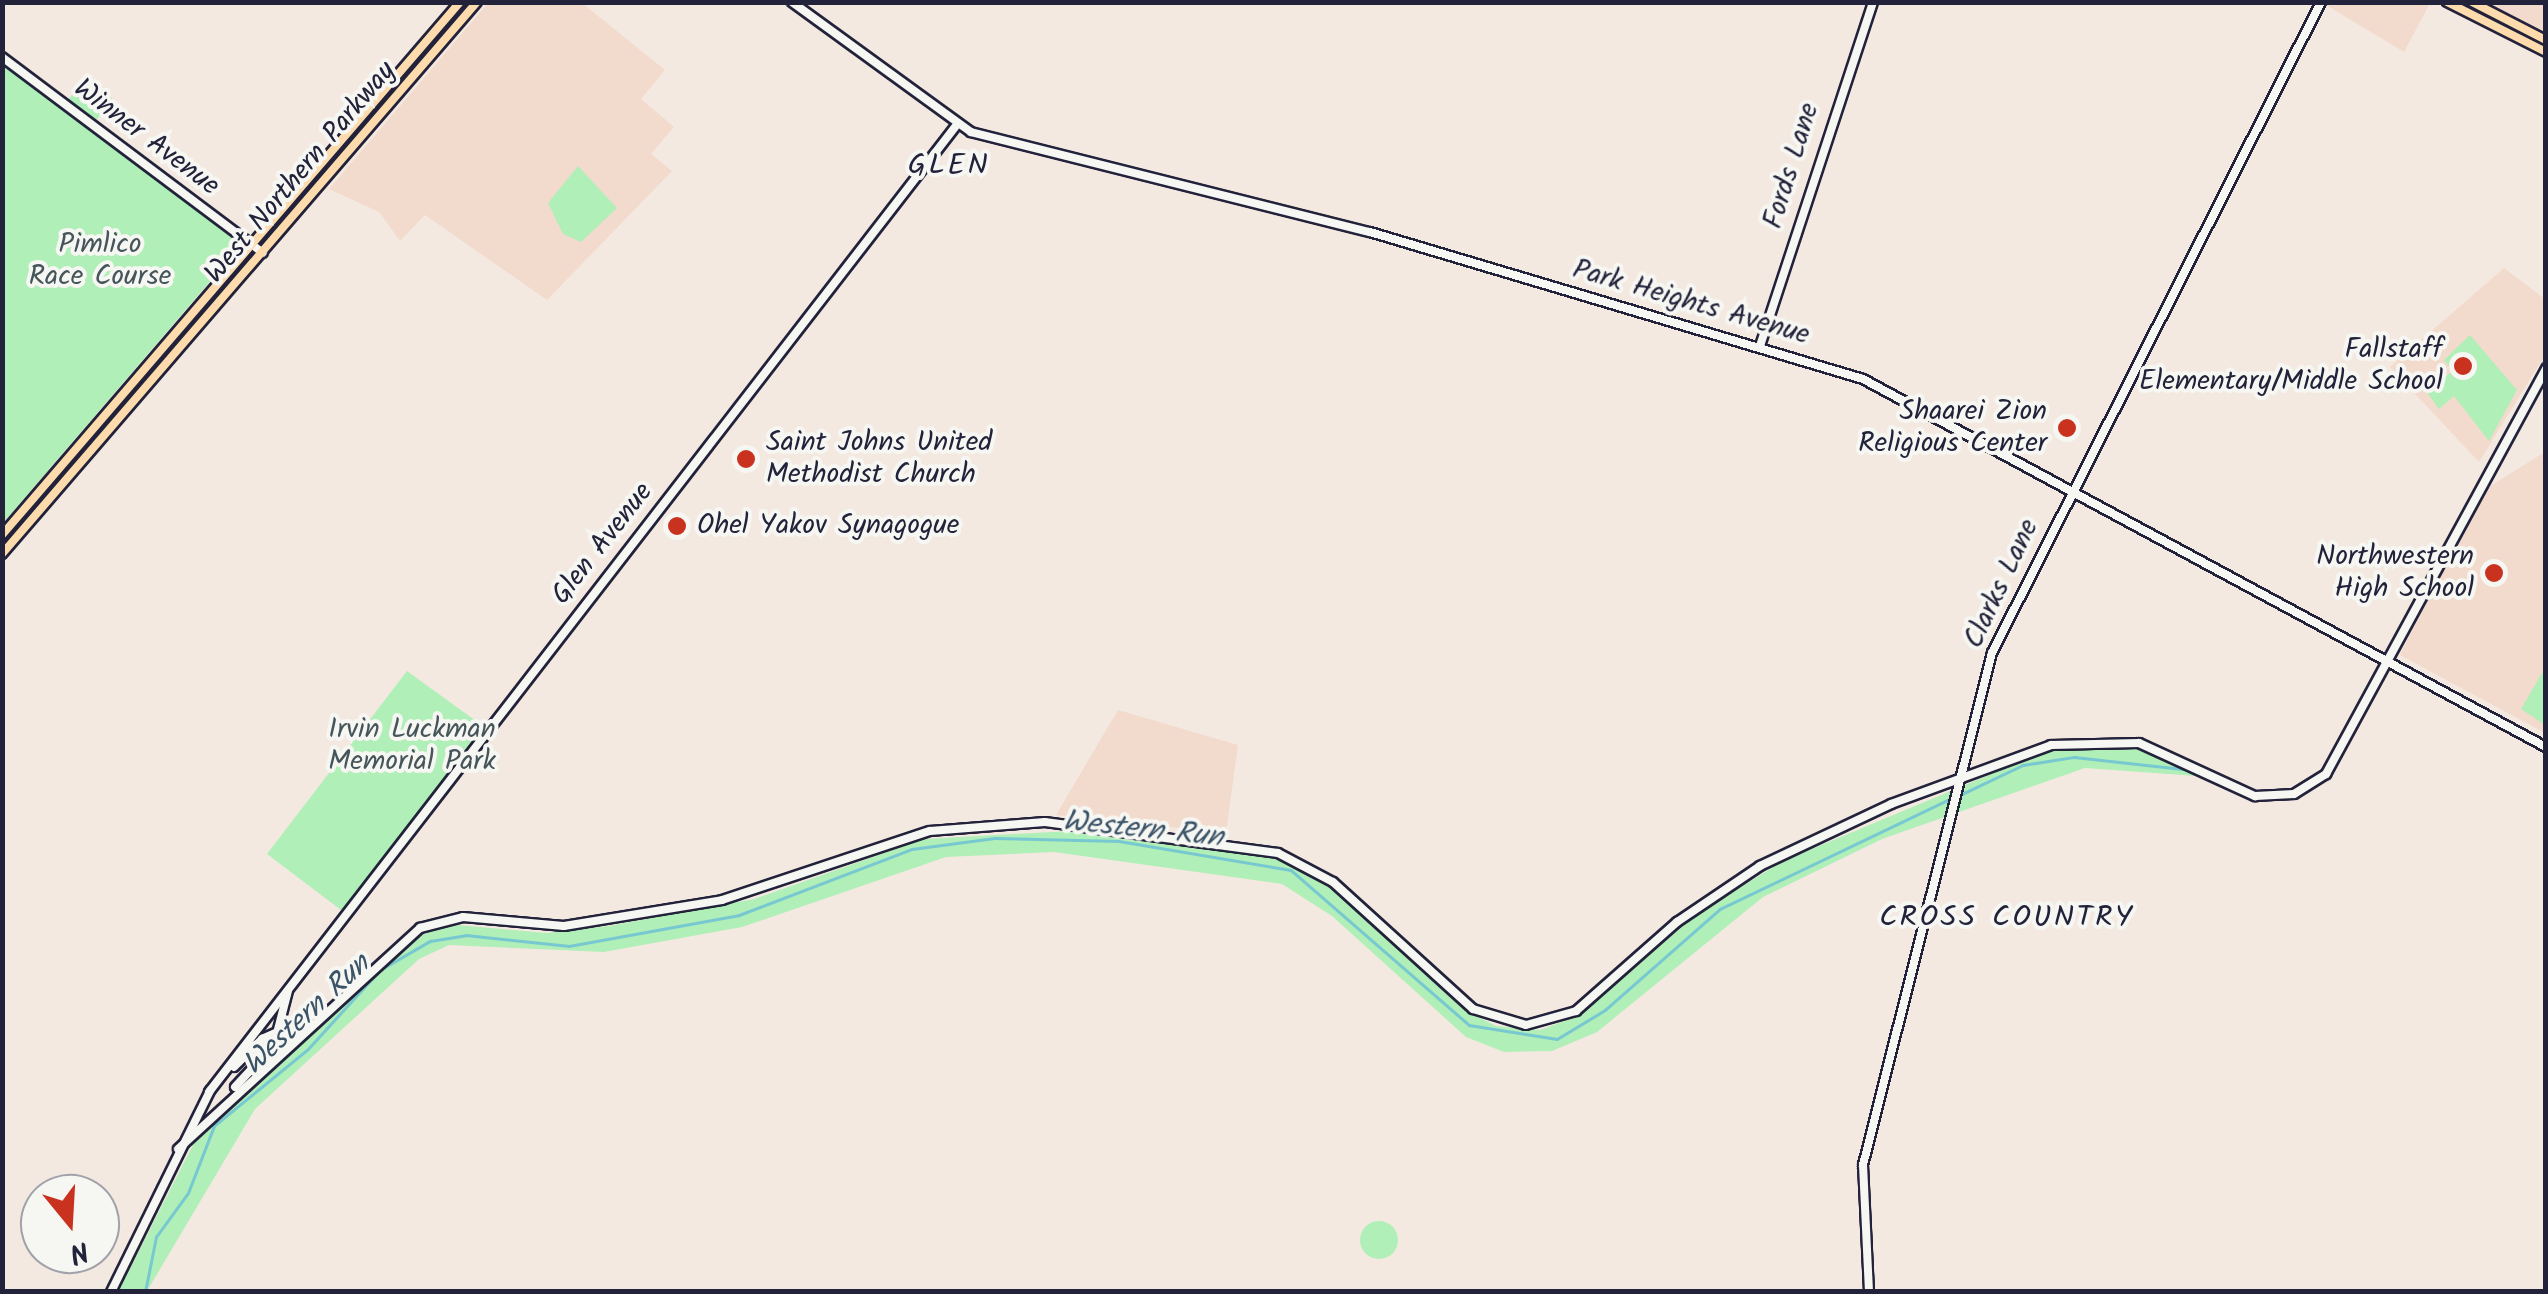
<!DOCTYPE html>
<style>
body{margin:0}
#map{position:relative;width:2548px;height:1294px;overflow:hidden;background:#f4e9e1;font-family:Kalam,sans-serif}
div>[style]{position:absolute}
.built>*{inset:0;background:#f2dacd}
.green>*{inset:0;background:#b0efb7}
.round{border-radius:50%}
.stream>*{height:2.5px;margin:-1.25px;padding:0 1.25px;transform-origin:1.25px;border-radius:1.25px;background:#78c8d1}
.roads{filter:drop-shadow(2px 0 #22223b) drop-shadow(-2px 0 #22223b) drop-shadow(0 2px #22223b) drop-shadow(0 -2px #22223b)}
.secondary>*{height:8px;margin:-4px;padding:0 4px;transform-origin:4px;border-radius:4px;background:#f6f6f2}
.primary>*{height:8px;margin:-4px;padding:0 4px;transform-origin:4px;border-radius:4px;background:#fedbac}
.dots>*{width:28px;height:28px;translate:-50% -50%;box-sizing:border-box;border:5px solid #f6f6f2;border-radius:50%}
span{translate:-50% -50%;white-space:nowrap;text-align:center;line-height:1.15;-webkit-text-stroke:8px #f6f6f2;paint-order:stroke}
.street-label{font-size:28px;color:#22223b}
.park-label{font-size:28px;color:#46555a}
.poi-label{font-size:28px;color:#22223b}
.right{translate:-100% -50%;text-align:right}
.left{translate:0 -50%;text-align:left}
.neighbourhood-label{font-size:30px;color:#22223b;letter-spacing:2.5px}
.water-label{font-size:30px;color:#3c5468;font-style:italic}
.frame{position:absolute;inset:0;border:5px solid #22223b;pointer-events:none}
.north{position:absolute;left:20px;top:1174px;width:100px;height:100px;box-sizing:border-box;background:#f6f6f2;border:2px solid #a1a1a9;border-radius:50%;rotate:162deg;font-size:28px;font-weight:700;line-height:40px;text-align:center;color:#22223b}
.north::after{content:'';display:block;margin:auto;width:35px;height:45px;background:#c8321e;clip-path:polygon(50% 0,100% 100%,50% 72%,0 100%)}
</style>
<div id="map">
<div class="built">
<i style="clip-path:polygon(2321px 2px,2430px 3px,2404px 52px)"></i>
<i style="clip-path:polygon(488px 3px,582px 3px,665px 70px,641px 99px,674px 127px,651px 154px,672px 171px,547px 300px,425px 215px,400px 241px,379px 212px,329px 189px)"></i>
<i style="clip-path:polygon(2458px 3px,2545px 3px,2545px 46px)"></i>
<i style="clip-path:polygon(2504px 268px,2545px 299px,2545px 355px,2479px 462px,2390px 367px)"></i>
<i style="clip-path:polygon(2545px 452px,2545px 733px,2400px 655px,2484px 490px)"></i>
<i style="clip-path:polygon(1118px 710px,1238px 745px,1226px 833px,1056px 815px)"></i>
</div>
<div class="green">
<i style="clip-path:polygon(3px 63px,242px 244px,3px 523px)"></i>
<i style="clip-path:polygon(86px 78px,113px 99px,94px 123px,67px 101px)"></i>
<i style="clip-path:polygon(578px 166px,617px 208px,581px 242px,563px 234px,548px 203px)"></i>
<i style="clip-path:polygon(2470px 335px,2517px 390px,2489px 441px,2454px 396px,2439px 409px,2426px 391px,2453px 371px,2444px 360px)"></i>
<i style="clip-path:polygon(407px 671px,487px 729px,345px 913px,267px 854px)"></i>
<i style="clip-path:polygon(2542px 673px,2545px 674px,2545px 725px,2521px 709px)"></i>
<i style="clip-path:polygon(2119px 745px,2153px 750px,2197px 776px,2085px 768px,1882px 839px,1763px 897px,1597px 1032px,1552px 1051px,1504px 1052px,1466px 1037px,1332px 916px,1282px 884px,1054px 852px,946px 857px,742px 927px,604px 952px,449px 945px,419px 959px,255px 1109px,147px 1291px,118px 1292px,199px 1133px,408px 942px,446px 924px,546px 933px,609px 926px,754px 899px,924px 839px,1070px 831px,1244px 849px,1290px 864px,1337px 892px,1466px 1011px,1496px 1026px,1540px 1030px,1581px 1015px,1693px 917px,1781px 862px,2044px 752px)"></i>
<i class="round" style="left:1360px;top:1221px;width:38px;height:38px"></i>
</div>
<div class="stream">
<i style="left:1958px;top:796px;width:72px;rotate:-25.5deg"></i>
<i style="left:2023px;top:765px;width:52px;rotate:-8.9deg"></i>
<i style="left:2074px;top:757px;width:118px;rotate:6.3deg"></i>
<i style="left:145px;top:1292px;width:56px;rotate:-78.7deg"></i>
<i style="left:156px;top:1237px;width:54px;rotate:-54deg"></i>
<i style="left:188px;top:1193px;width:72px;rotate:-68.8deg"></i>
<i style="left:214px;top:1126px;width:120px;rotate:-39.3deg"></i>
<i style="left:307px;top:1050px;width:108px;rotate:-47.6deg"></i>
<i style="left:380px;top:970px;width:58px;rotate:-30.1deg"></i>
<i style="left:430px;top:941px;width:36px;rotate:-9deg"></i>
<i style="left:466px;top:935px;width:104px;rotate:6.1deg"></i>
<i style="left:569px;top:946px;width:173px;rotate:-10.3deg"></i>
<i style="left:739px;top:915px;width:185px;rotate:-20.9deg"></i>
<i style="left:912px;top:849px;width:83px;rotate:-7.6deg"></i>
<i style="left:994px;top:838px;width:125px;rotate:1.4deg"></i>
<i style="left:1119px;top:841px;width:174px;rotate:9.6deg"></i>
<i style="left:1291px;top:870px;width:236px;rotate:41deg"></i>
<i style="left:1469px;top:1025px;width:89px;rotate:9deg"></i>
<i style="left:1557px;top:1039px;width:56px;rotate:-31.1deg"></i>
<i style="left:1605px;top:1010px;width:153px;rotate:-41.3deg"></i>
<i style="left:1720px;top:909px;width:255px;rotate:-25.6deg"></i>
</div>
<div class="roads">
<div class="secondary">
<i style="left:792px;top:2px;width:221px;rotate:36deg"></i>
<i style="left:971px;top:132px;width:411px;rotate:14.1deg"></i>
<i style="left:1370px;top:232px;width:514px;rotate:16.6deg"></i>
<i style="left:1863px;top:379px;width:776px;rotate:28.32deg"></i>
<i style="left:2px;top:57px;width:326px;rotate:36.9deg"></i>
<i style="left:1760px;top:346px;width:362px;rotate:-71.8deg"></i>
<i style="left:234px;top:1067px;width:40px;rotate:-45deg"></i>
<i style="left:262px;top:1039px;width:51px;rotate:-24.1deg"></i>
<i style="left:235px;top:1087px;width:57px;rotate:-47.1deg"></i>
<i style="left:274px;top:1045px;width:56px;rotate:-75.5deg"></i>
<i style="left:209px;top:1092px;width:1221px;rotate:-52.29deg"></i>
<i style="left:178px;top:1149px;width:328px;rotate:-42.4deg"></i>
<i style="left:420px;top:928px;width:44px;rotate:-14.3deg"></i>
<i style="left:463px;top:917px;width:101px;rotate:5.1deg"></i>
<i style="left:564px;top:926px;width:160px;rotate:-9.3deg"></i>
<i style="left:722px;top:900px;width:219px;rotate:-18.4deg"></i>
<i style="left:930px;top:831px;width:115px;rotate:-4.5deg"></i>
<i style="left:1045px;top:822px;width:235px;rotate:7.6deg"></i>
<i style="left:1278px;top:853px;width:62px;rotate:27.8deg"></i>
<i style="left:1333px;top:882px;width:189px;rotate:42.2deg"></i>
<i style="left:1473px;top:1009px;width:55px;rotate:16.8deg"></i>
<i style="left:1526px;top:1025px;width:52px;rotate:-15.6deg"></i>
<i style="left:1576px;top:1011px;width:135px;rotate:-41.4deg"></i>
<i style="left:1677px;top:922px;width:100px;rotate:-34deg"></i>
<i style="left:1760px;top:866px;width:145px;rotate:-25.3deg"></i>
<i style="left:1891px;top:804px;width:171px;rotate:-20.2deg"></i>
<i style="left:2051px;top:745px;width:88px;rotate:-1.3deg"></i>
<i style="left:2139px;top:743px;width:128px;rotate:24.6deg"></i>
<i style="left:2255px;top:796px;width:39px;rotate:-3deg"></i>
<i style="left:2294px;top:794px;width:38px;rotate:-32deg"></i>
<i style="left:2326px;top:774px;width:462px;rotate:-61.5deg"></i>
<i style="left:111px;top:1292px;width:224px;rotate:-63.8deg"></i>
<i style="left:1869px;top:1292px;width:127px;rotate:-92.7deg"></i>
<i style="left:1863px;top:1165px;width:528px;rotate:-75.86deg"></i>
<i style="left:1992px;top:653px;width:729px;rotate:-63.19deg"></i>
</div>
<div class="primary">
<i style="left:2447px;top:2px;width:111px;rotate:26.8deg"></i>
<i style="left:2472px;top:2px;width:83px;rotate:27.2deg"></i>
<i style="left:2px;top:535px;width:703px;rotate:-49.33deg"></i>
<i style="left:2px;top:554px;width:728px;rotate:-49.29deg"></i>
</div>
</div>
<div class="dots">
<i style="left:2463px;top:366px;background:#c8321e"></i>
<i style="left:2067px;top:428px;background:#c8321e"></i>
<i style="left:746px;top:459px;background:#c8321e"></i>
<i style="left:677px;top:526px;background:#c8321e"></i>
<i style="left:2494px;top:573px;background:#c8321e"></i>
</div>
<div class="street-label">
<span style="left:146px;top:138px;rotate:37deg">Winner Avenue</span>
<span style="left:1792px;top:166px;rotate:-73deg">Fords Lane</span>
<span style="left:301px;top:173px;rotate:-50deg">West Northern Parkway</span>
<span style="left:1691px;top:303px;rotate:16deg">Park Heights Avenue</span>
<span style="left:603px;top:544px;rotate:-52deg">Glen Avenue</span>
<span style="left:2002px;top:584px;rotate:-65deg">Clarks Lane</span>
</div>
<div class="park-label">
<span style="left:100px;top:261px">Pimlico<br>Race Course</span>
<span style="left:412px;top:746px">Irvin Luckman<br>Memorial Park</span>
</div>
<div class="poi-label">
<span class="right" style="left:2443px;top:366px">Fallstaff<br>Elementary/Middle School</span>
<span class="right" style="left:2047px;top:428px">Shaarei Zion<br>Religious Center</span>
<span class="left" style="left:766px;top:459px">Saint Johns United<br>Methodist Church</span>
<span class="left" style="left:697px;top:526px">Ohel Yakov Synagogue</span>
<span class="right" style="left:2474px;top:573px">Northwestern<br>High School</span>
</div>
<div class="neighbourhood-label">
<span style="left:949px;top:166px">GLEN</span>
<span style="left:2007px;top:918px">CROSS COUNTRY</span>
</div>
<div class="water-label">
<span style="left:1143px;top:830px;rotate:6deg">Western Run</span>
<span style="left:307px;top:1015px;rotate:-43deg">Western Run</span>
</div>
<div class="frame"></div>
<div class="north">N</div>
</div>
